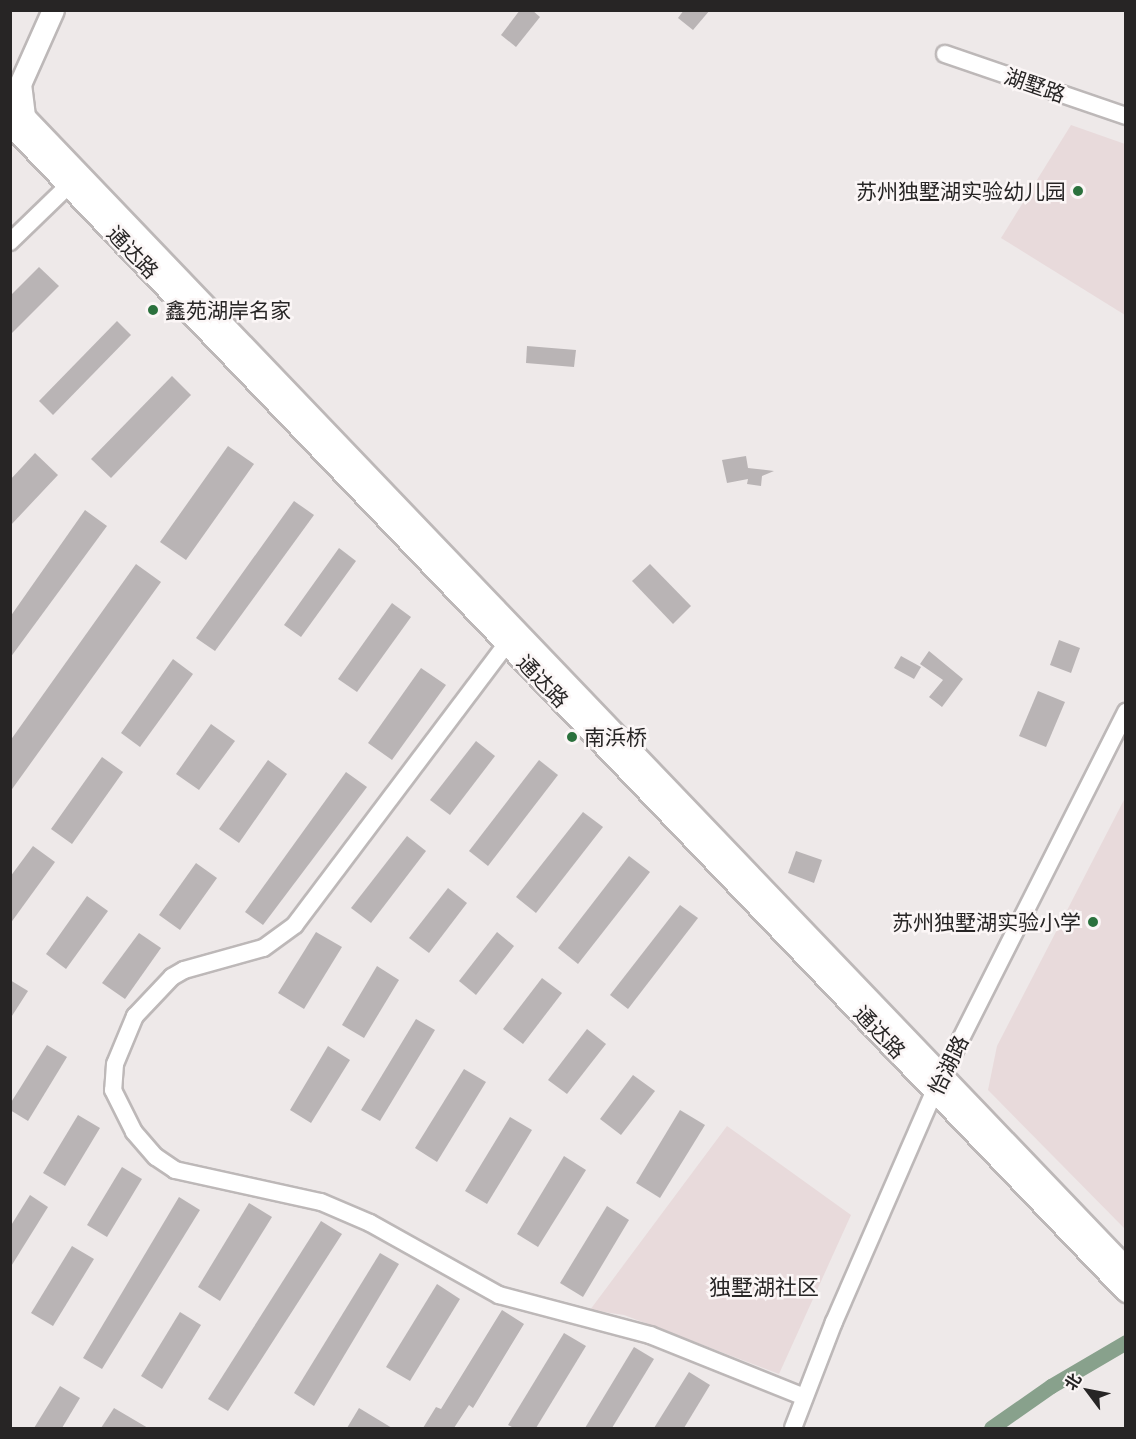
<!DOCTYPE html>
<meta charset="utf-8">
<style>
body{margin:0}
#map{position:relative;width:1136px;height:1439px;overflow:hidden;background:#eee9e9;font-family:Ubuntu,"Noto Sans SC",sans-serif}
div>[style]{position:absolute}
.built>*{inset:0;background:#e8dadb}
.canal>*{height:15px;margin:-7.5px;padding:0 7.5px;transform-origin:7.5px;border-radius:7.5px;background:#88a18c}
.building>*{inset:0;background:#b9b4b5}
.roads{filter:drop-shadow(2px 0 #bdb8b8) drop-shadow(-2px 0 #bdb8b8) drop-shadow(0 2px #bdb8b8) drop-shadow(0 -2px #bdb8b8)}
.minor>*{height:16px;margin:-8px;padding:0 8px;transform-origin:8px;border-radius:8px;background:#fff}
.major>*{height:21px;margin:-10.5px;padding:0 10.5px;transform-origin:10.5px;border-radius:10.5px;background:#fff}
.dots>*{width:16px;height:16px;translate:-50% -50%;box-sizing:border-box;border:3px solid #fbf6f6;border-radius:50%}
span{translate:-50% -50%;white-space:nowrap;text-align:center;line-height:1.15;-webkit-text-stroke:5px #fbf6f6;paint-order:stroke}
.street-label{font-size:21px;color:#272525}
.poi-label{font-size:21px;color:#272525}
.right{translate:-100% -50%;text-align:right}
.left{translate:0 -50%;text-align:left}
.neighbourhood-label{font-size:22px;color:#272525}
.frame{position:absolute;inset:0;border:12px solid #272525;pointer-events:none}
.north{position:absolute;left:1058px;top:1361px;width:60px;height:60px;-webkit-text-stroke:4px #fbf6f6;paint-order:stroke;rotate:302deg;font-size:16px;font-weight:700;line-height:24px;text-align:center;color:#272525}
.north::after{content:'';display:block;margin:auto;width:21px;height:27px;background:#272525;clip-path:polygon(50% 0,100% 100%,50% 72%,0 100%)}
</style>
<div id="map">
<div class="built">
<i style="clip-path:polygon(1071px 125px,1125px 144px,1125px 315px,1001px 238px)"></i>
<i style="clip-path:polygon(1125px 798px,1126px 1229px,1125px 1229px,988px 1090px,997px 1046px)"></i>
<i style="clip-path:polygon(727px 1126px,851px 1215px,779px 1374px,624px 1315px,590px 1310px)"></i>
</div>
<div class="canal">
<i style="left:991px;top:1428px;width:73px;rotate:-35deg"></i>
<i style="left:1051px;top:1386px;width:87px;rotate:-30.4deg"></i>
</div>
<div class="building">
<i style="clip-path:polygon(520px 10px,532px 10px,540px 17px,516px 47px,501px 35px)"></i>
<i style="clip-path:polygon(684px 10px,710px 10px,693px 30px,678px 18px)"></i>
<i style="clip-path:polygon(39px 267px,59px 286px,10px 335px,10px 296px)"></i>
<i style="clip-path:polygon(117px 321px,131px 335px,53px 415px,39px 401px)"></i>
<i style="clip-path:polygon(527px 346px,576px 350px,574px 367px,526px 363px)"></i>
<i style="clip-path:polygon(172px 376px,191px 395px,111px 478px,91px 459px)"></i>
<i style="clip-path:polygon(228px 446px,254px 464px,186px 560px,160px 542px)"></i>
<i style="clip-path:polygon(35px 453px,58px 475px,10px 526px,10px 480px)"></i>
<i style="clip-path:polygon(746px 456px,748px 468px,774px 471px,762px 476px,761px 486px,747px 484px,748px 479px,727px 483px,722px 460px)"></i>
<i style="clip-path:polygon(294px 501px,314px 515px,215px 651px,196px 638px)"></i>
<i style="clip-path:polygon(85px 510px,107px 526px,10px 658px,10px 617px)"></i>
<i style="clip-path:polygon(339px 548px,356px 561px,301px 637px,284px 625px)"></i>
<i style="clip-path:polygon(136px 564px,161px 582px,10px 792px,10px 741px)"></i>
<i style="clip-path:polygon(650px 564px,691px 606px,673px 624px,632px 581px)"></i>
<i style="clip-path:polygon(392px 603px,411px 617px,357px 692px,338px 679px)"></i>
<i style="clip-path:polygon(1059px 640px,1080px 648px,1071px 673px,1050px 665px)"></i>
<i style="clip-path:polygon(929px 651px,963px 679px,942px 707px,929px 697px,943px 680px,920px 664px)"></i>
<i style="clip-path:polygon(901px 656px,921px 667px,914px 679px,894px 668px)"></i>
<i style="clip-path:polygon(173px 659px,193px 674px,140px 747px,121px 733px)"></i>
<i style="clip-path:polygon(421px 668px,446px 685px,392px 760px,368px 743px)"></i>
<i style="clip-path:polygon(1038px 691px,1065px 702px,1046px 747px,1019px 736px)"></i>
<i style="clip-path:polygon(211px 724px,235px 741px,199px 790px,176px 774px)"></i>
<i style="clip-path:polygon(476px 741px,495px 756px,450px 815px,430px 800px)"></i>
<i style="clip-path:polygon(102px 757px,123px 772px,72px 844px,51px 829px)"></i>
<i style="clip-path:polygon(268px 760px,287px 774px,239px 843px,219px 829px)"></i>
<i style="clip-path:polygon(539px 760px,558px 775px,488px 866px,469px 851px)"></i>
<i style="clip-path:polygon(346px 772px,367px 787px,263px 925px,245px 912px)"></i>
<i style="clip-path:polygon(583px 812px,603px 827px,536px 913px,516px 897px)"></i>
<i style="clip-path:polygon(407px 836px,426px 851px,371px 923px,351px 908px)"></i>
<i style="clip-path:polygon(33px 846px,55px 862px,10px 924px,10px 877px)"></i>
<i style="clip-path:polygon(796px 851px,822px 860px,814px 883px,788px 873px)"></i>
<i style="clip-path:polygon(629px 856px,650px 872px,578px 964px,558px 948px)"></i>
<i style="clip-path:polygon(196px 863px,217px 878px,180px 930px,159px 915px)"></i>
<i style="clip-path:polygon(448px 888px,467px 903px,429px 953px,409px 938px)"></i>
<i style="clip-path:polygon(87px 896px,108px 911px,66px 969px,46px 954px)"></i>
<i style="clip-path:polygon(680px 905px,698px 918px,628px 1009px,610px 995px)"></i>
<i style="clip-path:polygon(316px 932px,342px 947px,304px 1009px,278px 993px)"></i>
<i style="clip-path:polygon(497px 932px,514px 946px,476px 995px,459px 981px)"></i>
<i style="clip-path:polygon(139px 933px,161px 948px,125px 999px,102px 983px)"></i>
<i style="clip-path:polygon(377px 966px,399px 980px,364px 1038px,342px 1025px)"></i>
<i style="clip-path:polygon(542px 978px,562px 993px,523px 1044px,503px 1029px)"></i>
<i style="clip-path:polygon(10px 980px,28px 991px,10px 1019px)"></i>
<i style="clip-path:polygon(416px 1019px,435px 1030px,380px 1121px,361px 1110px)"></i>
<i style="clip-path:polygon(587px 1029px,606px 1044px,567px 1094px,548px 1080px)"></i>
<i style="clip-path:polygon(47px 1045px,67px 1057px,28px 1121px,10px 1110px,10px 1104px)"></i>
<i style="clip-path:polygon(328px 1046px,350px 1060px,311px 1123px,290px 1110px)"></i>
<i style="clip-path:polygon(464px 1069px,486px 1082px,437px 1162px,415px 1148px)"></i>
<i style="clip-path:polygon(633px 1075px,655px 1091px,621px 1135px,600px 1119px)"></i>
<i style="clip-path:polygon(680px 1110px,705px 1125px,660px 1198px,636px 1183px)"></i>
<i style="clip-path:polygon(78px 1115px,100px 1128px,65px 1186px,43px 1173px)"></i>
<i style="clip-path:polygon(510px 1117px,532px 1130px,487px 1204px,465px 1191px)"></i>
<i style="clip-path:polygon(564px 1156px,586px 1170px,538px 1247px,517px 1234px)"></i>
<i style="clip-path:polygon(122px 1167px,142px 1179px,107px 1237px,87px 1225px)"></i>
<i style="clip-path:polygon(30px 1195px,48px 1207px,10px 1268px,10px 1227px)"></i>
<i style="clip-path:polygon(179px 1197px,200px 1210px,102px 1369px,83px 1358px)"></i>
<i style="clip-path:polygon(249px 1203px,272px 1217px,220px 1301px,198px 1287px)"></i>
<i style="clip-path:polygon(607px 1206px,629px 1220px,583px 1297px,560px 1283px)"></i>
<i style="clip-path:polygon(321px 1221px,342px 1234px,228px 1411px,208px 1399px)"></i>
<i style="clip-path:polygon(72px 1246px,94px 1259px,53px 1326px,31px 1313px)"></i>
<i style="clip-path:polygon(380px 1253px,399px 1264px,314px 1406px,294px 1393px)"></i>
<i style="clip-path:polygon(437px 1284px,460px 1299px,410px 1381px,386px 1367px)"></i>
<i style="clip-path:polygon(502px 1310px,524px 1324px,473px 1408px,469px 1405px,454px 1428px,423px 1428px,436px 1407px,441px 1409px)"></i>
<i style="clip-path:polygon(180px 1312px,201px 1325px,162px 1389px,141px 1376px)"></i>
<i style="clip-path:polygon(564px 1333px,586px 1346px,536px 1428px,514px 1428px,508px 1425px)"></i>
<i style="clip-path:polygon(634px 1347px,654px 1359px,612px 1428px,585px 1428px)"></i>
<i style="clip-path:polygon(689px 1372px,710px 1385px,684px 1428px,654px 1428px)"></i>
<i style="clip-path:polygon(60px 1386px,80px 1398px,62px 1428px,34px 1428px)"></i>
<i style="clip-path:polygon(114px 1408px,148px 1428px,101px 1428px)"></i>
<i style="clip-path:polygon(359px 1408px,392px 1428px,347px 1428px)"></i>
</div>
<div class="roads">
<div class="minor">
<i style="left:945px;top:54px;width:191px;rotate:18.9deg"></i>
<i style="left:10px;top:242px;width:93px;rotate:-44.1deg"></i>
<i style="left:514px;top:634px;width:364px;rotate:127deg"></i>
<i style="left:295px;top:925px;width:39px;rotate:144deg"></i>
<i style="left:263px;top:948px;width:82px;rotate:164.4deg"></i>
<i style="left:184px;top:970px;width:14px;rotate:150deg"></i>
<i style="left:172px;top:977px;width:54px;rotate:133.5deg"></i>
<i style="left:135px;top:1016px;width:52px;rotate:112.6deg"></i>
<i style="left:115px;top:1064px;width:26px;rotate:94deg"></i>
<i style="left:113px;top:1090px;width:47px;rotate:63.4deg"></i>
<i style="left:134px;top:1132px;width:33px;rotate:49deg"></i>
<i style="left:156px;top:1157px;width:23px;rotate:34deg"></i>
<i style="left:175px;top:1170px;width:149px;rotate:12.4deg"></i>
<i style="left:321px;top:1202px;width:53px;rotate:23.2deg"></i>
<i style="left:370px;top:1223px;width:148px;rotate:29.2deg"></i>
<i style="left:499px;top:1295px;width:156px;rotate:14.8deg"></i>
<i style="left:650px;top:1335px;width:166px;rotate:21.9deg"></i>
<i style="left:793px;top:1428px;width:114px;rotate:-68.9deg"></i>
<i style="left:834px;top:1322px;width:253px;rotate:-66.5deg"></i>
<i style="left:935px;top:1090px;width:424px;rotate:-63.2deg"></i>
</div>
<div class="major">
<i style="left:10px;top:102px;width:1614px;rotate:46.26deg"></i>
<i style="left:24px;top:116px;width:32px;rotate:-97deg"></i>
<i style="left:20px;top:84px;width:81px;rotate:-66deg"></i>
<i style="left:10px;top:124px;width:1615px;rotate:46.28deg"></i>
</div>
</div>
<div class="dots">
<i style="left:1078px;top:191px;background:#2b713d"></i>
<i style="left:153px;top:310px;background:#2b713d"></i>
<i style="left:572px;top:737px;background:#2b713d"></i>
<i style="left:1093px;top:922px;background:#2b713d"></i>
</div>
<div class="street-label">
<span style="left:1035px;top:85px;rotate:19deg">湖墅路</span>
<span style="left:133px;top:252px;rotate:46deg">通达路</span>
<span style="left:543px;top:681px;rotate:46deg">通达路</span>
<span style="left:880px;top:1032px;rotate:46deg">通达路</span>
<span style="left:948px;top:1065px;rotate:-64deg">怡湖路</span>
</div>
<div class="poi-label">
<span class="right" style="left:1066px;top:191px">苏州独墅湖实验幼儿园</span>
<span class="left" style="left:165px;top:310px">鑫苑湖岸名家</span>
<span class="left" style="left:584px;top:737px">南浜桥</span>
<span class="right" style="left:1081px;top:922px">苏州独墅湖实验小学</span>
</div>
<div class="neighbourhood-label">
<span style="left:764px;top:1287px">独墅湖社区</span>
</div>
<div class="frame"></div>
<div class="north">北</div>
</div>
